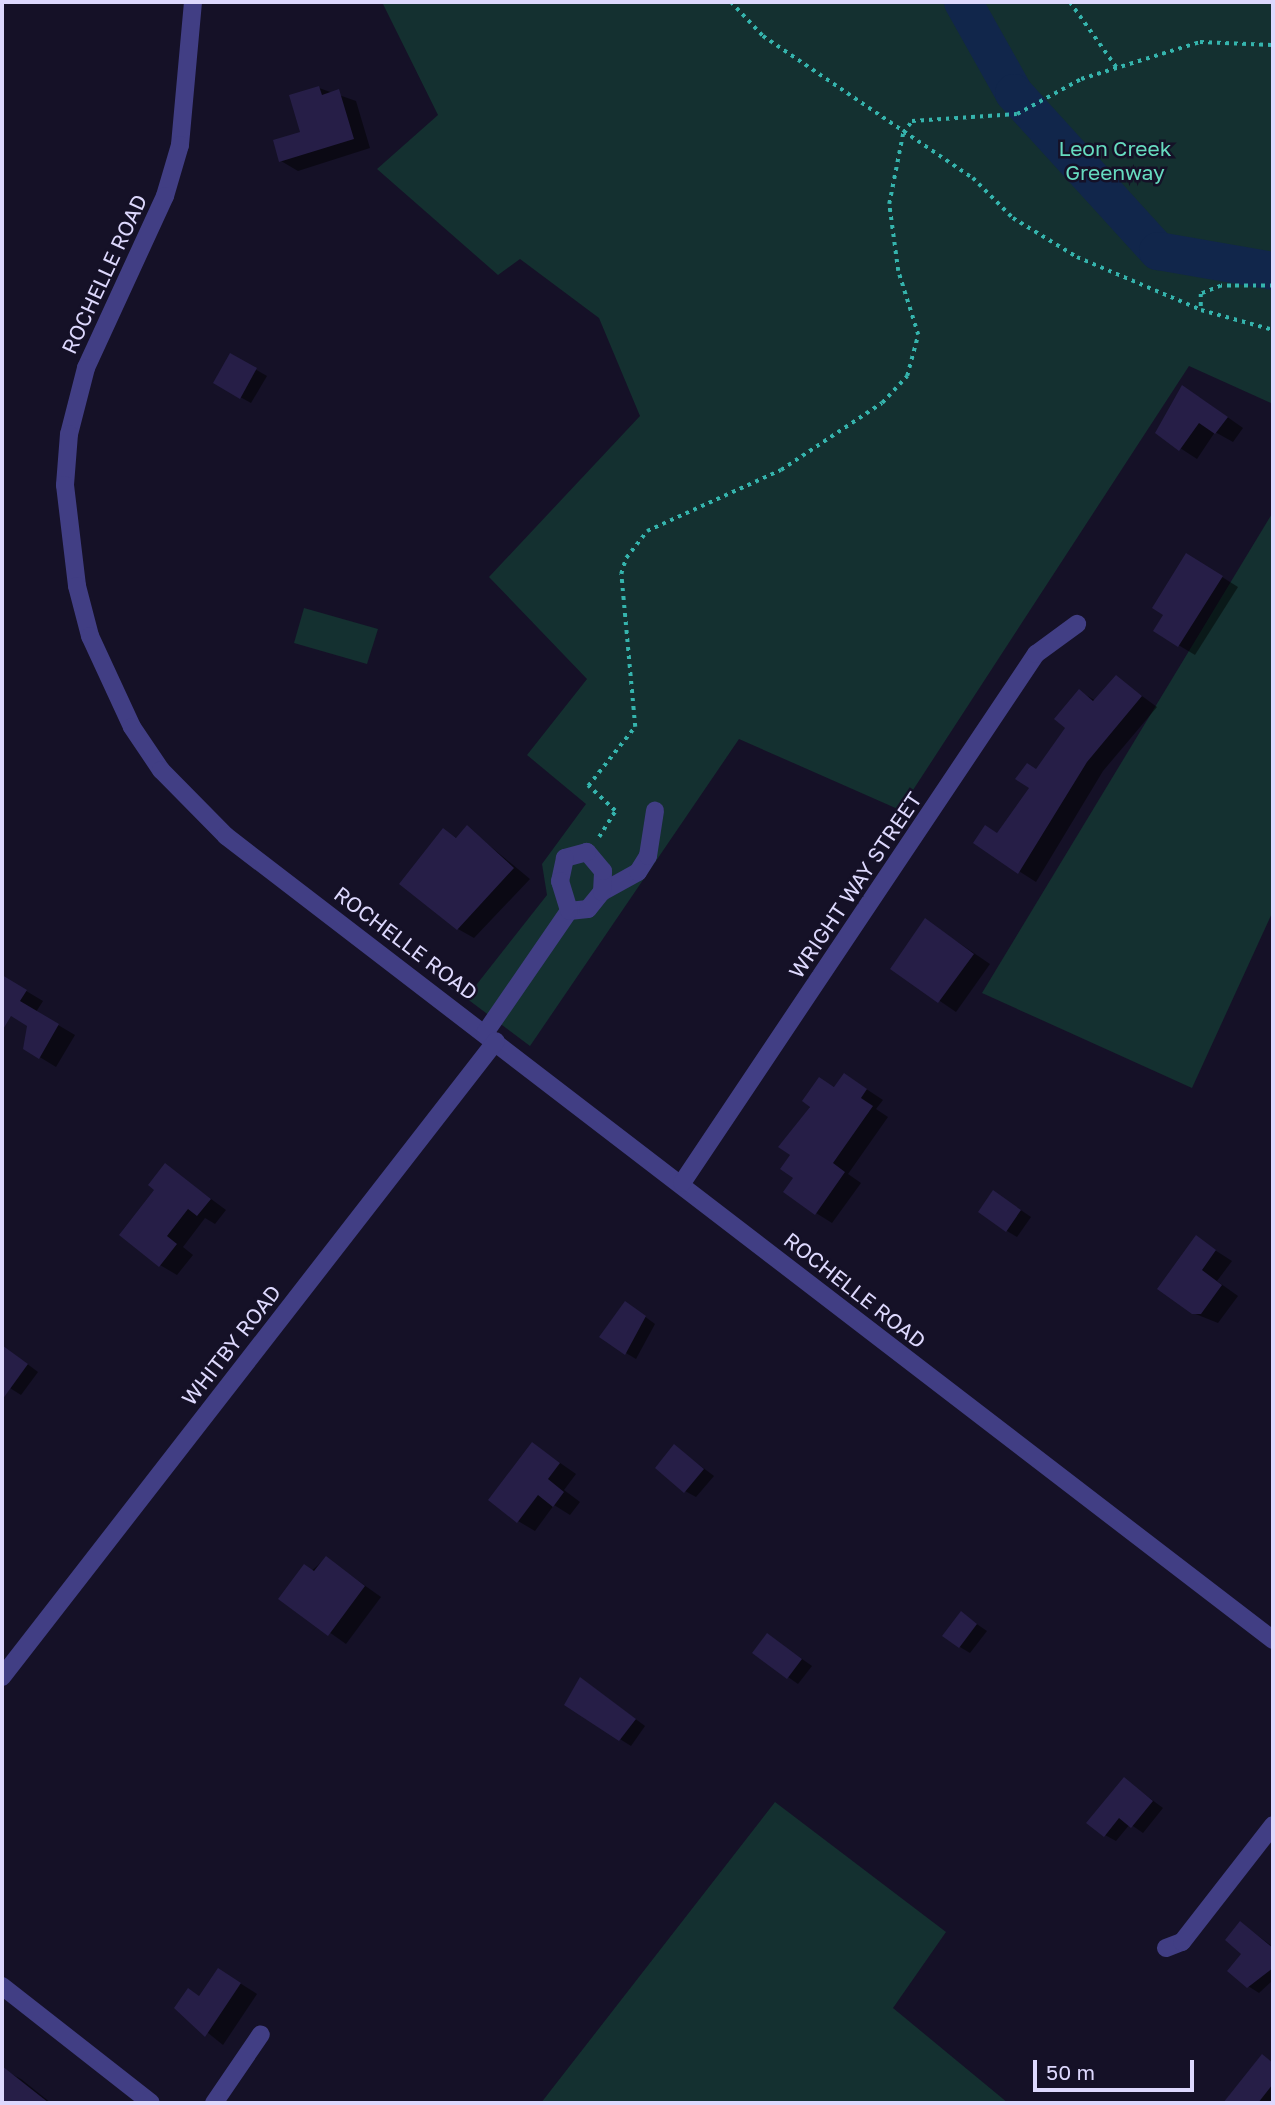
<!DOCTYPE html>
<style>
body{margin:0}
#map{position:relative;width:1275px;height:2105px;overflow:hidden;background:#151127;font-family:"Golos Text",sans-serif}
div>[style]{position:absolute}
.green>*{inset:0;background:#143030}
.shadow>*{inset:0;background:#0007}
.river>*{height:38px;margin:-19px;padding:0 19px;transform-origin:19px;border-radius:19px;background:#11264b}
.building>*{inset:0;background:#261e47}
.path>*{height:3.5px;margin-top:-1.75px;transform-origin:0;background:repeating-linear-gradient(90deg,#35b4ad 0 3.5px,transparent 0 8.5px)}
.minor>*{height:18px;margin:-9px;padding:0 9px;transform-origin:9px;border-radius:9px;background:#413e84}
span{translate:-50% -50%;white-space:nowrap;text-align:center;line-height:1.15;-webkit-text-stroke:5px #151127;paint-order:stroke}
.park-label{font-size:21px;color:#66dbbf}
.street-label{font-size:21px;color:#ddd8fd}
.frame{position:absolute;inset:0;border:4px solid #ddd8fd;pointer-events:none}
.scale{position:absolute;left:1033px;top:2060px;width:161px;height:32px;box-sizing:border-box;border:4px solid #ddd8fd;border-top:0;padding-left:9px;font-size:21px;line-height:24px;white-space:nowrap;color:#ddd8fd;-webkit-text-stroke:5px #151127;paint-order:stroke}
</style>
<div id="map">
<div class="green">
<i style="clip-path:polygon(382px 2px,1273px 2px,1273px 404px,1189px 366px,900px 810px,739px 739px,530px 1046px,466px 998px,547px 895px,542px 864px,586px 804px,527px 755px,587px 679px,489px 577px,640px 416px,599px 318px,520px 259px,498px 275px,377px 169px,438px 115px)"></i>
<i style="clip-path:polygon(1273px 512px,1273px 911px,1192px 1088px,982px 993px)"></i>
<i style="clip-path:polygon(304px 608px,378px 629px,367px 664px,294px 643px)"></i>
<i style="clip-path:polygon(775px 1802px,946px 1932px,893px 2008px,1008px 2103px,541px 2103px)"></i>
</div>
<div class="shadow">
<i style="clip-path:polygon(319px 88px,356px 101px,370px 148px,298px 171px,281px 161px,302px 133px)"></i>
<i style="clip-path:polygon(231px 355px,267px 376px,251px 403px,215px 383px)"></i>
<i style="clip-path:polygon(1199px 397px,1243px 428px,1233px 442px,1215px 432px,1197px 459px,1157px 433px)"></i>
<i style="clip-path:polygon(1203px 565px,1238px 587px,1195px 655px,1155px 631px)"></i>
<i style="clip-path:polygon(1116px 677px,1157px 707px,1103px 771px,1036px 882px,975px 843px,998px 834px,1031px 788px,1068px 728px,1079px 691px,1096px 701px)"></i>
<i style="clip-path:polygon(467px 827px,530px 879px,474px 938px,458px 929px,444px 830px,458px 839px)"></i>
<i style="clip-path:polygon(925px 920px,990px 964px,956px 1012px,893px 969px)"></i>
<i style="clip-path:polygon(6px 979px,43px 1001px,36px 1012px,75px 1035px,56px 1067px,25px 1048px,29px 1025px,2px 1009px)"></i>
<i style="clip-path:polygon(845px 1075px,883px 1100px,876px 1109px,888px 1117px,848px 1174px,861px 1183px,832px 1223px,816px 1213px,796px 1178px,792px 1155px,820px 1079px,836px 1088px)"></i>
<i style="clip-path:polygon(165px 1165px,226px 1210px,215px 1224px,205px 1218px,183px 1247px,193px 1255px,177px 1275px,160px 1265px,157px 1189px)"></i>
<i style="clip-path:polygon(994px 1192px,1031px 1217px,1017px 1237px,1007px 1231px)"></i>
<i style="clip-path:polygon(1196px 1238px,1232px 1261px,1217px 1281px,1238px 1296px,1218px 1323px,1193px 1313px)"></i>
<i style="clip-path:polygon(636px 1310px,655px 1324px,636px 1359px,626px 1353px)"></i>
<i style="clip-path:polygon(2px 1345px,38px 1372px,21px 1395px,2px 1383px)"></i>
<i style="clip-path:polygon(533px 1444px,576px 1474px,564px 1490px,580px 1502px,570px 1515px,554px 1505px,535px 1531px,518px 1521px)"></i>
<i style="clip-path:polygon(674px 1446px,714px 1476px,696px 1497px,685px 1491px)"></i>
<i style="clip-path:polygon(326px 1558px,381px 1597px,346px 1644px,281px 1598px)"></i>
<i style="clip-path:polygon(962px 1614px,987px 1631px,970px 1653px,960px 1647px)"></i>
<i style="clip-path:polygon(778px 1642px,812px 1666px,798px 1684px,788px 1677px)"></i>
<i style="clip-path:polygon(591px 1686px,645px 1726px,631px 1746px,566px 1705px)"></i>
<i style="clip-path:polygon(1124px 1779px,1163px 1808px,1143px 1833px,1130px 1824px,1116px 1841px,1105px 1835px)"></i>
<i style="clip-path:polygon(1241px 1923px,1273px 1947px,1273px 1980px,1259px 1993px,1248px 1986px)"></i>
<i style="clip-path:polygon(235px 1980px,257px 1994px,223px 2045px,177px 2008px)"></i>
<i style="clip-path:polygon(1262px 2057px,1273px 2063px,1273px 2103px,1231px 2103px)"></i>
<i style="clip-path:polygon(4px 2070px,21px 2079px,51px 2103px,2px 2103px)"></i>
</div>
<div class="river">
<i style="left:963px;top:2px;width:104px;rotate:60.7deg"></i>
<i style="left:1014px;top:93px;width:214px;rotate:47.7deg"></i>
<i style="left:1158px;top:251px;width:117px;rotate:9.9deg"></i>
</div>
<div class="building">
<i style="clip-path:polygon(319px 86px,322px 95px,339px 89px,354px 139px,279px 162px,273px 140px,300px 132px,289px 95px)"></i>
<i style="clip-path:polygon(230px 353px,257px 368px,240px 399px,213px 383px)"></i>
<i style="clip-path:polygon(1182px 385px,1228px 417px,1215px 434px,1199px 423px,1179px 451px,1155px 433px)"></i>
<i style="clip-path:polygon(1186px 553px,1223px 576px,1178px 647px,1153px 631px,1163px 615px,1152px 608px)"></i>
<i style="clip-path:polygon(1116px 675px,1142px 696px,1087px 762px,1018px 874px,973px 843px,985px 825px,997px 833px,1029px 788px,1015px 779px,1027px 763px,1036px 769px,1065px 728px,1054px 719px,1079px 689px,1093px 701px)"></i>
<i style="clip-path:polygon(467px 825px,514px 868px,457px 930px,399px 884px,443px 828px,456px 838px)"></i>
<i style="clip-path:polygon(925px 918px,974px 954px,938px 1003px,890px 969px)"></i>
<i style="clip-path:polygon(2px 975px,27px 990px,20px 1001px,59px 1024px,39px 1059px,23px 1049px,27px 1026px,11px 1016px,2px 1031px)"></i>
<i style="clip-path:polygon(844px 1073px,867px 1089px,861px 1098px,873px 1106px,833px 1163px,845px 1172px,815px 1215px,783px 1192px,793px 1178px,780px 1169px,790px 1155px,778px 1147px,810px 1107px,802px 1101px,819px 1077px,834px 1087px)"></i>
<i style="clip-path:polygon(165px 1163px,211px 1199px,197px 1216px,188px 1209px,167px 1236px,177px 1244px,159px 1267px,119px 1235px,154px 1190px,148px 1185px)"></i>
<i style="clip-path:polygon(993px 1190px,1021px 1210px,1006px 1232px,978px 1212px)"></i>
<i style="clip-path:polygon(1196px 1235px,1216px 1250px,1202px 1270px,1222px 1285px,1201px 1314px,1192px 1314px,1157px 1289px)"></i>
<i style="clip-path:polygon(625px 1301px,646px 1316px,625px 1355px,599px 1337px)"></i>
<i style="clip-path:polygon(2px 1345px,28px 1364px,2px 1400px)"></i>
<i style="clip-path:polygon(532px 1442px,560px 1463px,548px 1479px,564px 1492px,553px 1507px,538px 1495px,517px 1523px,488px 1500px)"></i>
<i style="clip-path:polygon(674px 1444px,704px 1469px,684px 1493px,655px 1468px)"></i>
<i style="clip-path:polygon(326px 1556px,365px 1586px,328px 1636px,278px 1599px,304px 1564px,314px 1571px)"></i>
<i style="clip-path:polygon(961px 1611px,977px 1624px,959px 1648px,942px 1636px)"></i>
<i style="clip-path:polygon(767px 1633px,802px 1659px,787px 1679px,752px 1653px)"></i>
<i style="clip-path:polygon(580px 1677px,636px 1719px,619px 1741px,564px 1705px)"></i>
<i style="clip-path:polygon(1124px 1777px,1153px 1801px,1131px 1828px,1119px 1818px,1104px 1837px,1086px 1823px)"></i>
<i style="clip-path:polygon(1240px 1921px,1273px 1948px,1273px 1968px,1247px 1988px,1227px 1971px,1241px 1954px,1225px 1940px)"></i>
<i style="clip-path:polygon(218px 1968px,241px 1983px,205px 2037px,174px 2008px,188px 1988px,199px 1996px)"></i>
<i style="clip-path:polygon(1262px 2054px,1273px 2063px,1273px 2084px,1258px 2103px,1223px 2103px)"></i>
<i style="clip-path:polygon(2px 2066px,49px 2103px,2px 2103px)"></i>
</div>
<div class="path">
<i style="left:731px;top:2px;width:47px;rotate:46.7deg"></i>
<i style="left:763px;top:36px;width:254px;rotate:34.1deg"></i>
<i style="left:973px;top:178px;width:57px;rotate:45deg"></i>
<i style="left:1013px;top:218px;width:75px;rotate:31.4deg"></i>
<i style="left:1077px;top:257px;width:135px;rotate:23.1deg"></i>
<i style="left:1070px;top:2px;width:81px;rotate:54.5deg"></i>
<i style="left:1273px;top:286px;width:52px;rotate:180deg"></i>
<i style="left:1221px;top:286px;width:22px;rotate:158deg"></i>
<i style="left:1201px;top:294px;width:16px;rotate:90deg"></i>
<i style="left:1201px;top:310px;width:75px;rotate:15.5deg"></i>
<i style="left:599px;top:837px;width:31px;rotate:-58deg"></i>
<i style="left:615px;top:811px;width:37px;rotate:-137deg"></i>
<i style="left:588px;top:786px;width:75px;rotate:-51.5deg"></i>
<i style="left:635px;top:727px;width:154px;rotate:-95.2deg"></i>
<i style="left:621px;top:574px;width:17px;rotate:-73deg"></i>
<i style="left:626px;top:558px;width:34px;rotate:-52deg"></i>
<i style="left:647px;top:531px;width:147px;rotate:-24.5deg"></i>
<i style="left:781px;top:470px;width:121px;rotate:-33.6deg"></i>
<i style="left:882px;top:403px;width:37px;rotate:-47deg"></i>
<i style="left:907px;top:376px;width:42px;rotate:-75deg"></i>
<i style="left:918px;top:335px;width:67px;rotate:-107.4deg"></i>
<i style="left:898px;top:271px;width:68px;rotate:-97.7deg"></i>
<i style="left:889px;top:204px;width:72px;rotate:-78.8deg"></i>
<i style="left:903px;top:133px;width:15px;rotate:-53deg"></i>
<i style="left:912px;top:121px;width:105px;rotate:-3.8deg"></i>
<i style="left:1017px;top:114px;width:73px;rotate:-28.7deg"></i>
<i style="left:1081px;top:79px;width:125px;rotate:-17.3deg"></i>
<i style="left:1200px;top:42px;width:73px;rotate:2.4deg"></i>
</div>
<div class="minor">
<i style="left:193px;top:2px;width:144px;rotate:95.2deg"></i>
<i style="left:180px;top:145px;width:53px;rotate:106.4deg"></i>
<i style="left:165px;top:196px;width:189px;rotate:114.7deg"></i>
<i style="left:86px;top:368px;width:68px;rotate:104.4deg"></i>
<i style="left:69px;top:434px;width:51px;rotate:94.5deg"></i>
<i style="left:65px;top:485px;width:102px;rotate:83.2deg"></i>
<i style="left:77px;top:586px;width:52px;rotate:75.4deg"></i>
<i style="left:90px;top:636px;width:100px;rotate:65.2deg"></i>
<i style="left:132px;top:727px;width:52px;rotate:56deg"></i>
<i style="left:161px;top:770px;width:93px;rotate:45.4deg"></i>
<i style="left:226px;top:836px;width:1320px;rotate:37.52deg"></i>
<i style="left:602px;top:892px;width:41px;rotate:-29.1deg"></i>
<i style="left:638px;top:872px;width:19px;rotate:-58deg"></i>
<i style="left:648px;top:856px;width:46px;rotate:-81.2deg"></i>
<i style="left:485px;top:1033px;width:148px;rotate:-55.5deg"></i>
<i style="left:569px;top:911px;width:19px;rotate:-6deg"></i>
<i style="left:588px;top:909px;width:22px;rotate:-51deg"></i>
<i style="left:602px;top:892px;width:21px;rotate:-87deg"></i>
<i style="left:603px;top:871px;width:25px;rotate:-130deg"></i>
<i style="left:587px;top:852px;width:23px;rotate:165deg"></i>
<i style="left:565px;top:858px;width:24px;rotate:102deg"></i>
<i style="left:560px;top:881px;width:31px;rotate:73deg"></i>
<i style="left:682px;top:1183px;width:637px;rotate:-56.21deg"></i>
<i style="left:1036px;top:654px;width:51px;rotate:-36.2deg"></i>
<i style="left:2px;top:1677px;width:805px;rotate:-52.16deg"></i>
<i style="left:1166px;top:1948px;width:17px;rotate:-21deg"></i>
<i style="left:1182px;top:1942px;width:148px;rotate:-52.1deg"></i>
<i style="left:2px;top:1986px;width:189px;rotate:38.1deg"></i>
<i style="left:214px;top:2103px;width:83px;rotate:-55.7deg"></i>
</div>
<div class="park-label">
<span style="left:1115px;top:160px">Leon Creek<br>Greenway</span>
</div>
<div class="street-label">
<span style="left:104px;top:274px;rotate:-65deg">ROCHELLE ROAD</span>
<span style="left:855px;top:885px;rotate:-56deg">WRIGHT WAY STREET</span>
<span style="left:406px;top:943px;rotate:37deg">ROCHELLE ROAD</span>
<span style="left:855px;top:1290px;rotate:38deg">ROCHELLE ROAD</span>
<span style="left:231px;top:1345px;rotate:-52deg">WHITBY ROAD</span>
</div>
<div class="frame"></div>
<div class="scale">50 m</div>
</div>
